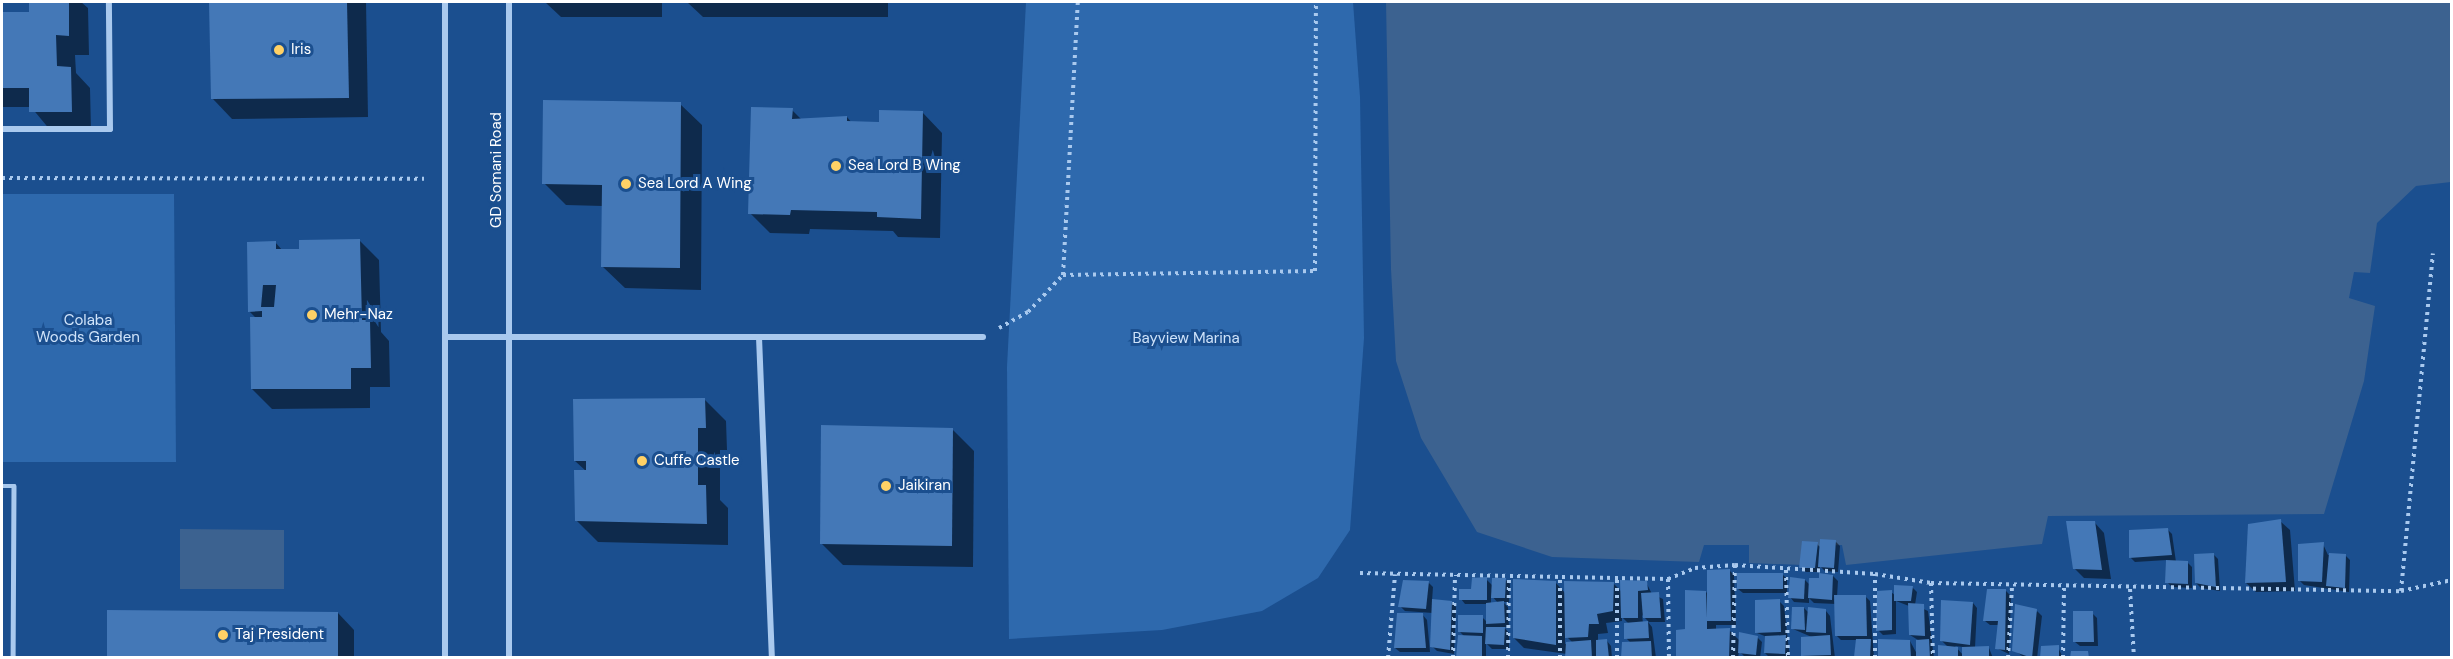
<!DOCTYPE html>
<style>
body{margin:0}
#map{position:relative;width:2453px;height:659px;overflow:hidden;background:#1b4f8f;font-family:"DM Sans",sans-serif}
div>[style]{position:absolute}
.green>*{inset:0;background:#2e69ad}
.water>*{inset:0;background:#3c6290}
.shadow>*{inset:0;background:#0007}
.building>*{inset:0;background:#4478b7}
.path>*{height:4px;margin-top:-2px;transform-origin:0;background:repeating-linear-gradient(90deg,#a9c9ee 0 3px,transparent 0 7.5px)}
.service>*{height:4.5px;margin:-2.25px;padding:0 2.25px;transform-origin:2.25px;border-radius:2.25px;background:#a9c9ee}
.minor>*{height:6px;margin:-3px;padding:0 3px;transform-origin:3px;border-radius:3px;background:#a9c9ee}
.dots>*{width:16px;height:16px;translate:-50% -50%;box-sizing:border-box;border:3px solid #1b4f8f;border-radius:50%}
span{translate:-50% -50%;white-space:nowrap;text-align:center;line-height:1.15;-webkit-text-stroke:6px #1b4f8f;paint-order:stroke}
.poi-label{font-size:15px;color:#fff}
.left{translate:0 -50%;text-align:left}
.street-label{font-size:15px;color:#fff}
.park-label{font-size:15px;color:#cfe3fa}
.frame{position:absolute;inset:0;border:3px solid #fff;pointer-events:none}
</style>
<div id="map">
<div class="green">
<i style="clip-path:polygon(1026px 2px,1353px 2px,1360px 97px,1364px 338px,1350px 530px,1318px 578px,1262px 611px,1162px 630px,1009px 639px,1007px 367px)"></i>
<i style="clip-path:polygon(2px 194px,174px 194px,176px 462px,2px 462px)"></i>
</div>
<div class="water">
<i style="clip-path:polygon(1386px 2px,2451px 2px,2451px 182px,2416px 186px,2377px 223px,2370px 273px,2354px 272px,2349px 298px,2375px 306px,2364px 381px,2324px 514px,2048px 516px,2042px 544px,1846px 565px,1842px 545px,1804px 547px,1803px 565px,1749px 563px,1749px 545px,1704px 545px,1699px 562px,1552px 557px,1477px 532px,1421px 438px,1396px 361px,1391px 269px)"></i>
<i style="clip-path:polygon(180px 529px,284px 530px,284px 589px,180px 589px)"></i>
</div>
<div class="shadow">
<i style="clip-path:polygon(30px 2px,81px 2px,88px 8px,89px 55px,75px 55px,76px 73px,90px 88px,91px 131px,51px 131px,31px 107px,2px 107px,2px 14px,30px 14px)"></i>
<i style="clip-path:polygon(211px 2px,366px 2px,368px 117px,232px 119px,213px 99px)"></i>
<i style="clip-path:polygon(545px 2px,662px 2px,662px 17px,561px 17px)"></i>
<i style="clip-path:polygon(687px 2px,888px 2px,888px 17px,703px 17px)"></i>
<i style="clip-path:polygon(680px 104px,702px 125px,701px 290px,625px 288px,603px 267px,603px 206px,566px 205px,544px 183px)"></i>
<i style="clip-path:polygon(792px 110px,802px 120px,847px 117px,852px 123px,880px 123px,923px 113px,942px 133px,940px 238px,898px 237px,893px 231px,810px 229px,809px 234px,770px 233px,750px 213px)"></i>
<i style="clip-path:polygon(359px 240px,379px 260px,381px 332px,389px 341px,390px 387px,370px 387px,370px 408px,272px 409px,252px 389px,257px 319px,249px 311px,275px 242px,283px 251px,301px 250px)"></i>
<i style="clip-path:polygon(705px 400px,726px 421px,727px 450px,720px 450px,720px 500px,728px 508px,728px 545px,598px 542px,576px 520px,586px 471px,575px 461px)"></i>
<i style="clip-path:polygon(952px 429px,974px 451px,973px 567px,843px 565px,821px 543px)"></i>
<i style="clip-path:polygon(2280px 521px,2290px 530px,2295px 591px,2256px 592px,2246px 583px)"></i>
<i style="clip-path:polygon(2095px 523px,2104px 533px,2111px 579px,2084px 578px,2074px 568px)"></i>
<i style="clip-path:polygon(2168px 530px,2172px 534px,2176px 562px,2187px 562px,2192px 567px,2192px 588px,2172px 587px,2167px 582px,2167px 560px,2135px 562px,2130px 557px)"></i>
<i style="clip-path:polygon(1836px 542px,1840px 546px,1838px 572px,1825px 571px,1820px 566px,1820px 572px,1806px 572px,1801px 568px,1817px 544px,1821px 548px)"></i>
<i style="clip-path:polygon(2323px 544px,2328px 555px,2345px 555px,2350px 560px,2349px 592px,2304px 585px,2299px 580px)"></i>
<i style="clip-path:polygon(2214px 555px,2218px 559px,2220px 591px,2201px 588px,2196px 583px)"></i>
<i style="clip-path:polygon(1729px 570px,1734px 575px,1736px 625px,1716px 625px,1716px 630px,1729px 630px,1740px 641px,1757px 637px,1762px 642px,1760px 658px,1745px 657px,1739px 651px,1738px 658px,1677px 658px,1706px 592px,1709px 595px)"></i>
<i style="clip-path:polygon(1782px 574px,1787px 579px,1787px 593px,1743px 593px,1738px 589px)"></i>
<i style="clip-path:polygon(1833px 576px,1838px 581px,1837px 597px,1865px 596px,1870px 601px,1874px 658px,1856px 658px,1857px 640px,1841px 640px,1836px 635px,1836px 604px,1814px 603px,1809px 598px,1809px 603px,1794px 602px,1790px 597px,1805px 580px,1810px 585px)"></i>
<i style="clip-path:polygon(evenodd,1486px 579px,1493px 586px,1506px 580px,1510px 584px,1509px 602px,1503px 602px,1508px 607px,1509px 627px,1504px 627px,1509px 633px,1509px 649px,1492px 649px,1486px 643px,1486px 658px,1458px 658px,1465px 637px,1460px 632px,1482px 617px,1487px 622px,1487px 604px,1465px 604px,1461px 599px,1486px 579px,1491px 595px,1498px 603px,1491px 604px,1491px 595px)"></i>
<i style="clip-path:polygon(1428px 582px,1433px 587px,1432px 601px,1451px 602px,1456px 607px,1454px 654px,1437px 651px,1432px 646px,1433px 613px,1405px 611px,1400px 606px)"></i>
<i style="clip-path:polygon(evenodd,1646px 582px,1652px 594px,1663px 599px,1665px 622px,1648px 622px,1652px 627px,1656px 658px,1623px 658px,1631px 643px,1626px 638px,1629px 624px,1622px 617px,1622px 621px,1606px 623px,1608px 633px,1598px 634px,1598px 641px,1607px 641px,1611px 646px,1612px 658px,1567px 658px,1567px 654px,1524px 648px,1514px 638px,1556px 583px,1565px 593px,1613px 583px,1622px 592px,1646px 582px,1642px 615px,1649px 622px,1643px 623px,1642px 615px,1646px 582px,1565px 635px,1573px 643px,1565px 644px,1565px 635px)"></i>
<i style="clip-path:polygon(1912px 587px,1917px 592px,1915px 605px,1928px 611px,1934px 658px,1881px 658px,1910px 641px,1917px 654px,1918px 640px,1910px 635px,1909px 606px,1896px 601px,1896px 634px,1883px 635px,1878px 630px,1891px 592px,1896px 596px)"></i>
<i style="clip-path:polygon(2006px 591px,2011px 596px,2009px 654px,1996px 648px,1999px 625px,1990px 625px,1985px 621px)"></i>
<i style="clip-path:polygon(1779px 601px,1784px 606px,1790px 658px,1770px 658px,1765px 653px,1767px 637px,1757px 633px)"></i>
<i style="clip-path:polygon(evenodd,1973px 603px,1977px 608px,1975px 648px,1989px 648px,1993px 658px,1940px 658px,1949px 648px,1942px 641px,1973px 603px,1955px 646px,1963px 647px,1963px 655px,1955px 646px)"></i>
<i style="clip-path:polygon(1804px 608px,1809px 613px,1826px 611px,1830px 616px,1835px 658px,1803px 656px,1814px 638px,1793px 629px)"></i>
<i style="clip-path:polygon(2037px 611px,2042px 616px,2037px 658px,2025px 658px,2014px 650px)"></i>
<i style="clip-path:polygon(338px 613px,354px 630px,354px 658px,109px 658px)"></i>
<i style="clip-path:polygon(2092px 613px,2097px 618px,2098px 646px,2080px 646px,2075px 642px)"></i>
<i style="clip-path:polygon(1422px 614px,1427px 620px,1430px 652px,1400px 652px,1395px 648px)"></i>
<i style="clip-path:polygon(2058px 647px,2063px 658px,2042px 658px)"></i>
</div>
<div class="building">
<i style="clip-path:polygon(29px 2px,69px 2px,69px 36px,56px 35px,57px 66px,71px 67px,72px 112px,29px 112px,29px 88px,2px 88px,2px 12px,29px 12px)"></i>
<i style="clip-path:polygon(209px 2px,347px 2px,349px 98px,211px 99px)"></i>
<i style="clip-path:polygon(543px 100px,681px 102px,680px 268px,601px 267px,602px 185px,542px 184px)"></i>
<i style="clip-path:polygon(751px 107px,793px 108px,792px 119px,847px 116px,847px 121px,879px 122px,879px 110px,923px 111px,921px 219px,877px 217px,877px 212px,791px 210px,790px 215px,748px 214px)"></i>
<i style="clip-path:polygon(evenodd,360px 239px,362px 320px,370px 320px,371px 368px,351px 368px,351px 389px,251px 389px,250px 317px,262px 317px,262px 311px,248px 312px,247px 242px,276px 241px,276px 249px,299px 249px,299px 240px,360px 239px,263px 285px,276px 285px,274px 307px,261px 307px,263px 285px)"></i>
<i style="clip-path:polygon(705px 398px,706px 428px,698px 428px,698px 485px,706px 485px,707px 524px,575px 521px,574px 470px,586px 470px,586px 461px,574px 461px,573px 399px)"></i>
<i style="clip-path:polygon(821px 425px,953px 428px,952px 546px,820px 544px)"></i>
<i style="clip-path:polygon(2281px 519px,2286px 582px,2245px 583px,2248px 524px)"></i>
<i style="clip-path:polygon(2066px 521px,2095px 521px,2102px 570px,2073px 569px)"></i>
<i style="clip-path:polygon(2168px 528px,2172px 555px,2129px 558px,2129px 530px)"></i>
<i style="clip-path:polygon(1820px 539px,1836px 540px,1834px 568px,1818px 567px)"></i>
<i style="clip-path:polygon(1802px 541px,1818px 542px,1815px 568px,1799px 568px)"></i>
<i style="clip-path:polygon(2324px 542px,2322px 582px,2298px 581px,2298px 544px)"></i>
<i style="clip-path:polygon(2214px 553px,2216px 587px,2195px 583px,2194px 554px)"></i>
<i style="clip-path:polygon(2329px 553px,2346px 554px,2345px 588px,2326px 586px)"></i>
<i style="clip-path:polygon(2166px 560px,2188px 561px,2188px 584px,2165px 583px)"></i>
<i style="clip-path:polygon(1730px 569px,1731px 621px,1707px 621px,1707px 629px,1730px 628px,1729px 658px,1676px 658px,1676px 630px,1685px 629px,1685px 590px,1706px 591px,1707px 618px,1707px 570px)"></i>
<i style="clip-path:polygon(1737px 573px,1783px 573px,1783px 589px,1737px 589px)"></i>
<i style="clip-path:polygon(1819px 573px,1833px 575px,1832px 600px,1808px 598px,1809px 578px,1819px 578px)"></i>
<i style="clip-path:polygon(1487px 577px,1487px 600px,1459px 600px,1459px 589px,1471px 589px,1472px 578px)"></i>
<i style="clip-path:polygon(1790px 577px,1805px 579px,1804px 599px,1788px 598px)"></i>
<i style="clip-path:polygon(1492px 578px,1506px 578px,1505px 598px,1491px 598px)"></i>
<i style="clip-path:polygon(1513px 579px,1556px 581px,1556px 645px,1513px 638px)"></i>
<i style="clip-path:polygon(1403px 580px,1429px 581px,1426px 609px,1398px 607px)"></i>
<i style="clip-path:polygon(1620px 580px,1647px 581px,1648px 590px,1638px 591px,1638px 618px,1621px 618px)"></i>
<i style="clip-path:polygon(1564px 581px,1614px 582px,1613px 611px,1597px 614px,1599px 624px,1589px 624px,1588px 637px,1565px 638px)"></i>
<i style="clip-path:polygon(1894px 585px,1913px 586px,1911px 601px,1894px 601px)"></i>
<i style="clip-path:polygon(1987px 589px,2006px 589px,2005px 650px,1995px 649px,1998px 621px,1983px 621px)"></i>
<i style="clip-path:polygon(1892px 590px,1892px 630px,1876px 631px,1877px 591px)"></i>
<i style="clip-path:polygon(1659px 592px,1661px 618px,1643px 618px,1641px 593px)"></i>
<i style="clip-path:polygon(1834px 595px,1866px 595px,1867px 636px,1835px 636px)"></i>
<i style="clip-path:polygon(1432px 599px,1452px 601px,1450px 650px,1430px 647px)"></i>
<i style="clip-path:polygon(1780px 599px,1781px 632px,1755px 633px,1755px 600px)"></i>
<i style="clip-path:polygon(1941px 600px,1973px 602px,1970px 645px,1940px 641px)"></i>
<i style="clip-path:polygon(1504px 601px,1505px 623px,1486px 624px,1486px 603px)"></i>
<i style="clip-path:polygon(1908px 603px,1924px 604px,1925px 636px,1909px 635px)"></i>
<i style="clip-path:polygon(2015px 604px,2037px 609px,2032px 658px,2012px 651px)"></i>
<i style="clip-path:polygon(1792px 607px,1804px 607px,1805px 630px,1791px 629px)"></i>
<i style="clip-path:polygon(1808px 607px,1826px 609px,1826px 633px,1806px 632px)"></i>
<i style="clip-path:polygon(107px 610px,338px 612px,338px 658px,107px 658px)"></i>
<i style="clip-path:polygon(2073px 611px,2093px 611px,2094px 642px,2073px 642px)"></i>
<i style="clip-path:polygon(1397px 613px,1423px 613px,1426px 648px,1394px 648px)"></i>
<i style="clip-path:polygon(1458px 615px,1483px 615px,1483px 633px,1458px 632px)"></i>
<i style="clip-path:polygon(1648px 621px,1649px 638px,1624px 639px,1624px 623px)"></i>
<i style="clip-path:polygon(1486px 627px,1505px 627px,1504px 645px,1485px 644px)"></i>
<i style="clip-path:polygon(1739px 632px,1758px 636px,1756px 655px,1738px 653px)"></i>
<i style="clip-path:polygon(1458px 635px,1482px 636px,1482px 658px,1456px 658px)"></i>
<i style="clip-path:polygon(1786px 635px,1785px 654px,1764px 653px,1765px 636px)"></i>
<i style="clip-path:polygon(1830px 635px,1831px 655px,1801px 656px,1801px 637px)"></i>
<i style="clip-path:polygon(1607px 639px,1609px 658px,1596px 658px,1596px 640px)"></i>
<i style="clip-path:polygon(1856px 639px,1871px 639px,1870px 657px,1854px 657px)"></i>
<i style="clip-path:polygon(1878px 639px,1910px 640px,1911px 658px,1878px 657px)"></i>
<i style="clip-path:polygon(1929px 639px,1930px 658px,1916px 658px,1916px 640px)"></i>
<i style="clip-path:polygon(1591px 640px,1592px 658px,1565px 658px,1566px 642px)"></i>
<i style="clip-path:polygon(1651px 641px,1652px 658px,1621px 658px,1622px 642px)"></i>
<i style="clip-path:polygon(1938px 645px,1958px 647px,1958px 658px,1938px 658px)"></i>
<i style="clip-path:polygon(2059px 645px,2059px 658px,2040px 658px,2041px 646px)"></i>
<i style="clip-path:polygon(1989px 646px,1989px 658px,1962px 658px,1962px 647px)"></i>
<i style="clip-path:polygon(2071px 651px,2088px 651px,2089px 658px,2070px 658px)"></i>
</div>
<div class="path">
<i style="left:2px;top:178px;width:422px;rotate:0.1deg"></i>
<i style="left:1063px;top:275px;width:252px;rotate:-0.9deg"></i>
<i style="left:1315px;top:271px;width:269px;rotate:-89.8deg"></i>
<i style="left:999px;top:328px;width:33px;rotate:-29deg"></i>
<i style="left:1028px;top:312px;width:51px;rotate:-46.6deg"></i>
<i style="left:1063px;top:275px;width:273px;rotate:-86.9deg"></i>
<i style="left:1786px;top:570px;width:88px;rotate:88.7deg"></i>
<i style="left:1360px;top:573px;width:308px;rotate:1.1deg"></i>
<i style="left:1668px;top:579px;width:29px;rotate:-22deg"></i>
<i style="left:1695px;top:568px;width:40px;rotate:-4.3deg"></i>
<i style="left:1735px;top:565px;width:140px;rotate:3.7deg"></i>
<i style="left:1875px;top:574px;width:57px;rotate:9.1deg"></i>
<i style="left:1931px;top:583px;width:470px;rotate:1deg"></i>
<i style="left:2401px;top:591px;width:52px;rotate:-12.2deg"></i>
<i style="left:1668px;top:579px;width:79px;rotate:89.3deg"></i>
<i style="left:1931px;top:583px;width:75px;rotate:88.5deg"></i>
<i style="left:2130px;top:589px;width:69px;rotate:86.7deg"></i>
<i style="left:2401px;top:591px;width:339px;rotate:-84.6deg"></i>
<i style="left:1388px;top:658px;width:84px;rotate:-85.2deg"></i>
<i style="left:1453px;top:658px;width:83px;rotate:-88.6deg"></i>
<i style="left:1508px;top:658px;width:82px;rotate:-89.3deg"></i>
<i style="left:1560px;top:658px;width:81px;rotate:-90deg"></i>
<i style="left:1617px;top:658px;width:80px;rotate:-90deg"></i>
<i style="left:1733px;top:658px;width:93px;rotate:-88.8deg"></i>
<i style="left:1875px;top:658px;width:84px;rotate:-90deg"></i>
<i style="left:2008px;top:658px;width:72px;rotate:-86.8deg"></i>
<i style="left:2063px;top:658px;width:70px;rotate:-89.2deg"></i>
</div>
<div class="service">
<i style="left:2px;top:486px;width:12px"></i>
<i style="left:14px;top:486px;width:172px;rotate:90.3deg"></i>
</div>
<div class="minor">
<i style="left:2px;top:129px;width:108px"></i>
<i style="left:110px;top:129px;width:127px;rotate:-90.5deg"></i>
<i style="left:445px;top:337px;width:538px"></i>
<i style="left:759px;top:337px;width:321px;rotate:87.7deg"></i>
<i style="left:445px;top:658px;width:656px;rotate:-90deg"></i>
<i style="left:509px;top:658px;width:656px;rotate:-90deg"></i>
</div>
<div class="dots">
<i style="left:279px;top:50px;background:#ffd166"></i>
<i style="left:836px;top:166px;background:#ffd166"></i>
<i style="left:626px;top:184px;background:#ffd166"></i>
<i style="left:312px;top:315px;background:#ffd166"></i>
<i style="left:642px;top:461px;background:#ffd166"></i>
<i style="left:886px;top:486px;background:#ffd166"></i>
<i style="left:223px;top:635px;background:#ffd166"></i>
</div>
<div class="poi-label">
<span class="left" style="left:291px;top:50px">Iris</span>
<span class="left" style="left:848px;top:166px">Sea Lord B Wing</span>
<span class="left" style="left:638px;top:184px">Sea Lord A Wing</span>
<span class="left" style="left:324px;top:315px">Mehr-Naz</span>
<span class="left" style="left:654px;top:461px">Cuffe Castle</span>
<span class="left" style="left:898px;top:486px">Jaikiran</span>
<span class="left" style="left:235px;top:635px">Taj President</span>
</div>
<div class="street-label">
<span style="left:497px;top:170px;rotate:-90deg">GD Somani Road</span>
</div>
<div class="park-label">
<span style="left:88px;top:329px">Colaba<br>Woods Garden</span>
<span style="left:1186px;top:339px">Bayview Marina</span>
</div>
<div class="frame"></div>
</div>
